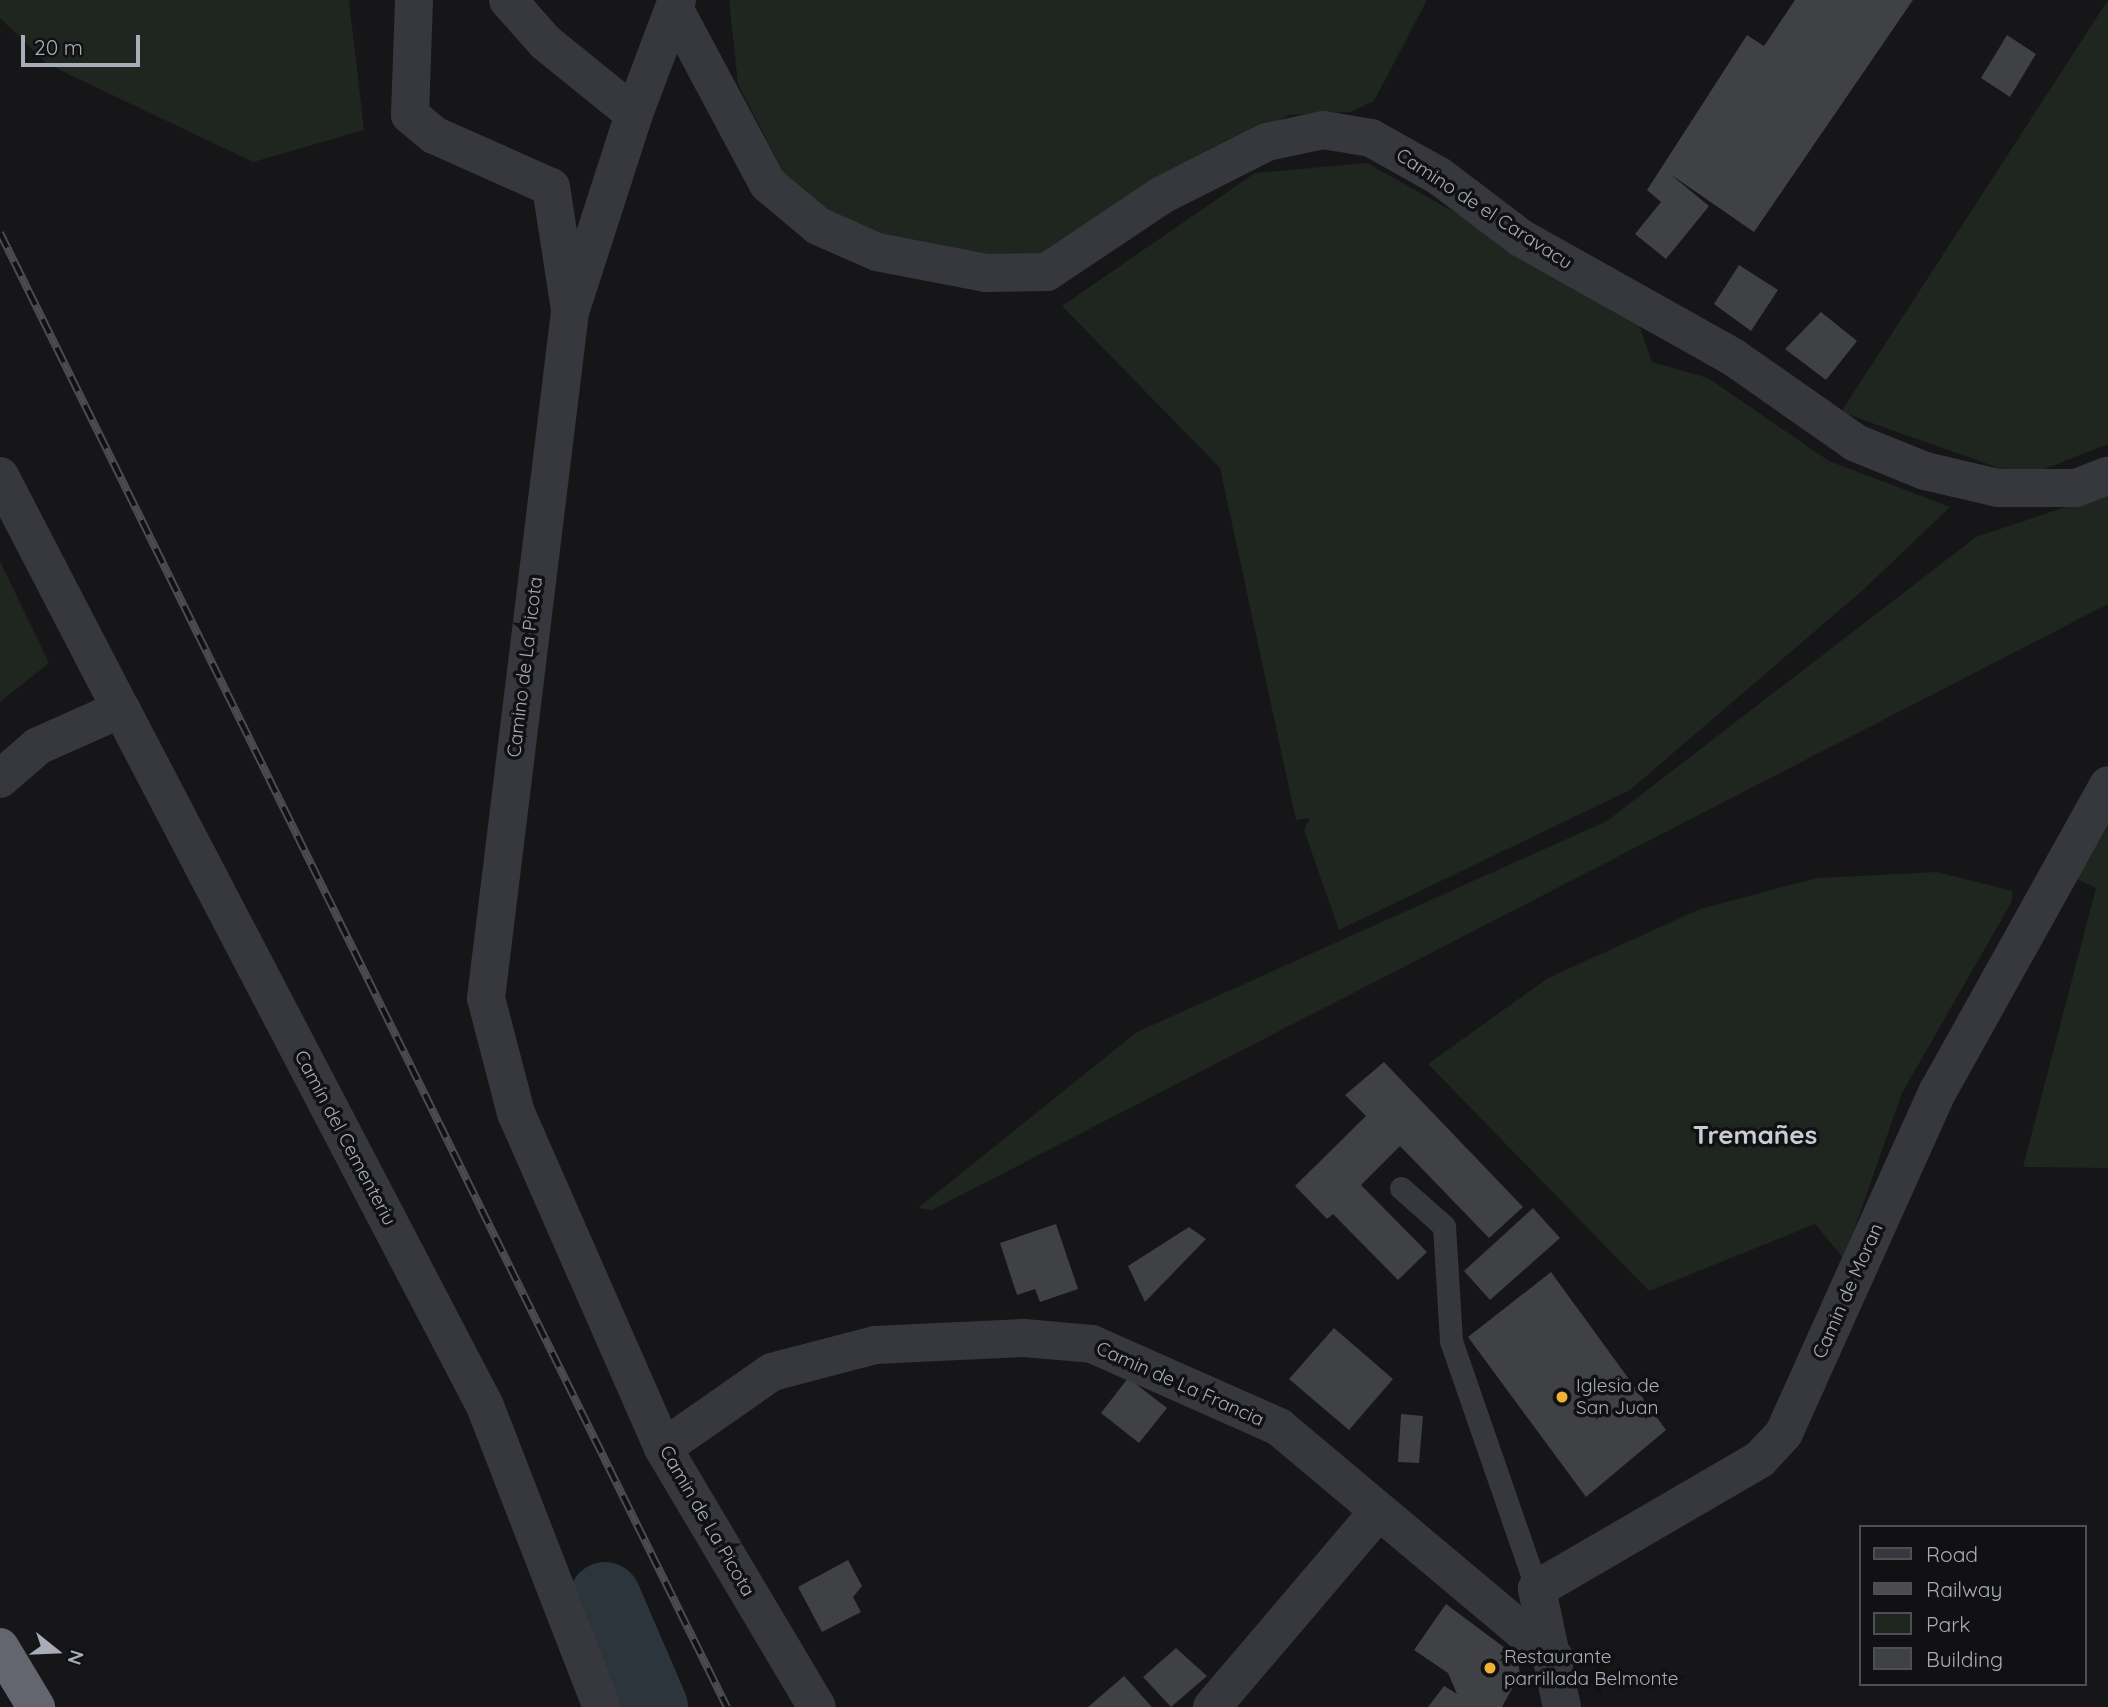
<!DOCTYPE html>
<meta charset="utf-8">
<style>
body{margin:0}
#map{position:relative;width:2108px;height:1707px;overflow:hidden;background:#161618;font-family:Quicksand,sans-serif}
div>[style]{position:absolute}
.green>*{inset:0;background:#1e261f}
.river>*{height:72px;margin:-36px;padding:0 36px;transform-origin:36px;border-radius:36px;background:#2c353c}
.building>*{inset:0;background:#404145}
.service>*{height:23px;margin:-11.5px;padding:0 11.5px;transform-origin:11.5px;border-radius:11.5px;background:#37383d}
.minor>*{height:38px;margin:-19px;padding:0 19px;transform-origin:19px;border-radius:19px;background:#37383d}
.motorway>*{height:38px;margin:-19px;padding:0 19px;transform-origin:19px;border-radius:19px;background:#63666e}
.rail>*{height:8px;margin-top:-4px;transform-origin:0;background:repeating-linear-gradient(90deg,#111113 0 16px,#4a4c52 0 32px);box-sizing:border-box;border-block:2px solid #4a4c52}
.dots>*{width:19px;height:19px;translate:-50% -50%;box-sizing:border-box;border:4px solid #111113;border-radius:50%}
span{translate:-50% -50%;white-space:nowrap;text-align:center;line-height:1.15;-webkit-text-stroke:7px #111113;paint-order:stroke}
.street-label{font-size:19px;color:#a8adb8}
.poi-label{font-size:19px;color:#a8adb8}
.left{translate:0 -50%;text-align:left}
.district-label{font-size:26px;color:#c9ccd4;font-weight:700}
.legend{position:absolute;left:1859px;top:1525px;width:228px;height:161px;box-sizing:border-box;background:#111113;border:2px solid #4d4f55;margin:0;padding:9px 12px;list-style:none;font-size:21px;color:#a8adb8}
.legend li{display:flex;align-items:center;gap:14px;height:35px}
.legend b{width:35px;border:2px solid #4d4f55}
.north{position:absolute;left:21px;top:1616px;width:70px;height:70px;-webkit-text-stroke:5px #111113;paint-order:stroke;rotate:108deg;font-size:19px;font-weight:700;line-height:28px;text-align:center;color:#a8adb8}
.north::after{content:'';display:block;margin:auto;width:24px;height:32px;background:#a8adb8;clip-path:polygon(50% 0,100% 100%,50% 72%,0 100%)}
.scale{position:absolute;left:21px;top:35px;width:119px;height:32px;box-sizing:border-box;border:4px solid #a8adb8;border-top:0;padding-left:9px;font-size:21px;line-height:24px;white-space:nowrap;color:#a8adb8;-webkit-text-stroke:5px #111113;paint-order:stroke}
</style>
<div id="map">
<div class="green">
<i style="clip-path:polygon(0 0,349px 0,364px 130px,253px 162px,47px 64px,0 18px)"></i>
<i style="clip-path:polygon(729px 0,1427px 0,1374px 101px,1350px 112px,1290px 115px,1143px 185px,1061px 249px,1020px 263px,846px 229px,786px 177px,738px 84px)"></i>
<i style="clip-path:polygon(2108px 0,2108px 444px,2024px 477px,1841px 412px)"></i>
<i style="clip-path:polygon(1367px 163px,1635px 314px,1652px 362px,1708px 378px,1829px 461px,1950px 507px,1864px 589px,1630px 790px,1339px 930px,1304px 830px,1310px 818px,1296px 820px,1220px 468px,1062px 306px,1255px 173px)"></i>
<i style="clip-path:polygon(2108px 493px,2108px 604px,932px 1210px,918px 1208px,1137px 1032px,1607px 821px,1976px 537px)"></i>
<i style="clip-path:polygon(0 561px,49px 663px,0 702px)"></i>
<i style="clip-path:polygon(2108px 826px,2108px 1168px,2023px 1167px,2096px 888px,2077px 879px)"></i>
<i style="clip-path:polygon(1937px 872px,2013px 891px,2011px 903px,1902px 1093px,1844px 1259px,1815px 1224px,1649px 1291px,1428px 1064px,1548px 978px,1700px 909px,1817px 878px)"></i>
</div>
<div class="river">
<i style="left:605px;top:1598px;width:119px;rotate:66.7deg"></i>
</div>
<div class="building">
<i style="clip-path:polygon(1795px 0,1913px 0,1754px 232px,1670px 174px,1709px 206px,1666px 259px,1635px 234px,1661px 202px,1647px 190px,1747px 35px,1764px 46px)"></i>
<i style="clip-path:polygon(2007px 35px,2036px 54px,2010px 97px,1981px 78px)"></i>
<i style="clip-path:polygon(1739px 265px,1778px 290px,1751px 331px,1714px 304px)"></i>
<i style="clip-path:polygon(1821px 312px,1857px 341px,1826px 380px,1785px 349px)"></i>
<i style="clip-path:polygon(1384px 1062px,1523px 1207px,1489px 1238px,1400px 1146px,1361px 1185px,1427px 1252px,1398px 1280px,1333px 1214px,1327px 1219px,1295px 1186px,1366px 1116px,1345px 1095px)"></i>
<i style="clip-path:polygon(1533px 1208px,1560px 1238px,1490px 1300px,1464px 1271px)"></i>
<i style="clip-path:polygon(1056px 1224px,1078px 1289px,1040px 1302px,1035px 1289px,1017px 1295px,1000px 1243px)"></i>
<i style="clip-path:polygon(1189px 1227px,1206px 1239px,1145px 1302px,1128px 1266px)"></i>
<i style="clip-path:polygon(1551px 1272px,1666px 1430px,1586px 1497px,1468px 1337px)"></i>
<i style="clip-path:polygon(1334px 1328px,1393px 1379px,1349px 1430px,1289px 1379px)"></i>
<i style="clip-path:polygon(1128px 1378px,1167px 1408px,1139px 1443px,1101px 1413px)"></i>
<i style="clip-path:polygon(1401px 1414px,1423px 1416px,1419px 1463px,1398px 1462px)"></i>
<i style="clip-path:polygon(848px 1560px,862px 1586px,853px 1597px,861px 1612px,822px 1632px,798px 1587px)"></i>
<i style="clip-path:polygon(1446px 1604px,1517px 1657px,1520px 1674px,1502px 1707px,1428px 1707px,1444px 1686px,1457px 1694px,1448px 1673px,1414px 1650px)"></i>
<i style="clip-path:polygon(1176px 1648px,1207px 1676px,1171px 1707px,1143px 1677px)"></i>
<i style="clip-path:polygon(1124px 1676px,1152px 1707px,1088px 1707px)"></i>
</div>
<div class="service">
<i style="left:1401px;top:1188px;width:57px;rotate:41.5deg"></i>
<i style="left:1444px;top:1226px;width:115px;rotate:86.5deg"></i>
<i style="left:1451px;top:1341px;width:262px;rotate:70.9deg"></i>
</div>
<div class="minor">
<i style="left:414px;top:0;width:115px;rotate:92deg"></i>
<i style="left:410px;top:115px;width:31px;rotate:40deg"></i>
<i style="left:434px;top:135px;width:128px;rotate:24deg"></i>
<i style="left:551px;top:187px;width:124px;rotate:81.2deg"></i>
<i style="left:508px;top:0;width:56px;rotate:48.6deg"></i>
<i style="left:545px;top:42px;width:114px;rotate:39deg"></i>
<i style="left:677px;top:0;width:122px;rotate:110.7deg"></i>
<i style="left:634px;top:114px;width:208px;rotate:107.9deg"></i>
<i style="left:570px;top:312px;width:691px;rotate:96.98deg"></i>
<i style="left:486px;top:998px;width:119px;rotate:75.4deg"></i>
<i style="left:516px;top:1113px;width:366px;rotate:66.3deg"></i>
<i style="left:663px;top:1448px;width:301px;rotate:59.3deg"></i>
<i style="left:675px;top:10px;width:197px;rotate:61.9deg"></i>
<i style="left:768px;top:184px;width:65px;rotate:40deg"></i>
<i style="left:818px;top:226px;width:64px;rotate:23.8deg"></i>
<i style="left:877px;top:252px;width:111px;rotate:10.9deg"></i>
<i style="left:986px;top:273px;width:61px;rotate:-0.9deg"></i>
<i style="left:1047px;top:272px;width:138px;rotate:-33.8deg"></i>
<i style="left:1162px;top:195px;width:118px;rotate:-26.8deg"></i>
<i style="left:1267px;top:142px;width:57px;rotate:-12.1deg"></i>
<i style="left:1323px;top:130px;width:49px;rotate:9.5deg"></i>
<i style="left:1371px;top:138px;width:78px;rotate:29.2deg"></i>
<i style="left:1439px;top:176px;width:103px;rotate:37.1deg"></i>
<i style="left:1521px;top:238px;width:243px;rotate:29.3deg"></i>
<i style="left:1733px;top:357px;width:150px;rotate:35deg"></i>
<i style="left:1856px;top:443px;width:74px;rotate:22.1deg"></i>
<i style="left:1925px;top:471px;width:75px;rotate:13.1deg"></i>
<i style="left:1998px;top:488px;width:78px"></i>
<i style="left:2076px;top:488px;width:34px;rotate:-21deg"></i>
<i style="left:0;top:476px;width:263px;rotate:62.6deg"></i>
<i style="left:0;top:779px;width:50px;rotate:-41deg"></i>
<i style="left:38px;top:746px;width:91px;rotate:-24deg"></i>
<i style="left:121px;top:709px;width:786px;rotate:62.42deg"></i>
<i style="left:485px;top:1406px;width:323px;rotate:68.8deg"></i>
<i style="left:663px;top:1448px;width:133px;rotate:-34.9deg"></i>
<i style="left:772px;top:1372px;width:106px;rotate:-14.7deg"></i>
<i style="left:875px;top:1345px;width:149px;rotate:-2.7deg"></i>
<i style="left:1024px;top:1338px;width:68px;rotate:5deg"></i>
<i style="left:1092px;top:1344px;width:205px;rotate:23.9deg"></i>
<i style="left:1279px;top:1427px;width:361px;rotate:40deg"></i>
<i style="left:1212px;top:1707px;width:257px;rotate:-49.6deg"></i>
<i style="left:1562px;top:1707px;width:121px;rotate:-102deg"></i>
<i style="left:1537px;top:1589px;width:258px;rotate:-30.2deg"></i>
<i style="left:1760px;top:1459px;width:35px;rotate:-47deg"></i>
<i style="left:1784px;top:1433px;width:375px;rotate:-65.8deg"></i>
<i style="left:1938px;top:1091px;width:350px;rotate:-60.9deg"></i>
</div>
<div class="motorway">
<i style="left:0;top:1647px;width:70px;rotate:59deg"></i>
</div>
<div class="rail">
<i style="left:0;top:233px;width:1644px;rotate:63.75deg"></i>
</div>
<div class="dots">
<i style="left:1562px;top:1397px;background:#f2b134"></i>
<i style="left:1490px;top:1668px;background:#f2b134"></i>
</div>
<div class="street-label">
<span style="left:1484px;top:209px;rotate:33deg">Camino de el Caravacu</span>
<span style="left:525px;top:667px;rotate:-83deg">Camino de La Picota</span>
<span style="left:345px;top:1138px;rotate:62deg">Camín del Cementeriu</span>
<span style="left:1848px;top:1291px;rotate:-66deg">Camin de Moran</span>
<span style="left:1180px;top:1384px;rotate:24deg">Camin de La Francia</span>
<span style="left:707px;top:1521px;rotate:60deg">Camin de La Picota</span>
</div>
<div class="poi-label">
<span class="left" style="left:1576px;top:1397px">Iglesia de<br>San Juan</span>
<span class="left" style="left:1504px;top:1668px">Restaurante<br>parrillada Belmonte</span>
</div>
<div class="district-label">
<span style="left:1755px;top:1135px">Tremañes</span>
</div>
<ul class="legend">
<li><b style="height:9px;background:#37383d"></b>Road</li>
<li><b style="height:9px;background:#4a4c52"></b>Railway</li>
<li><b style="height:19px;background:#1e261f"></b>Park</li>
<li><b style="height:19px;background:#404145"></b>Building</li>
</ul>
<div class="north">N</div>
<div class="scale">20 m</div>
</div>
